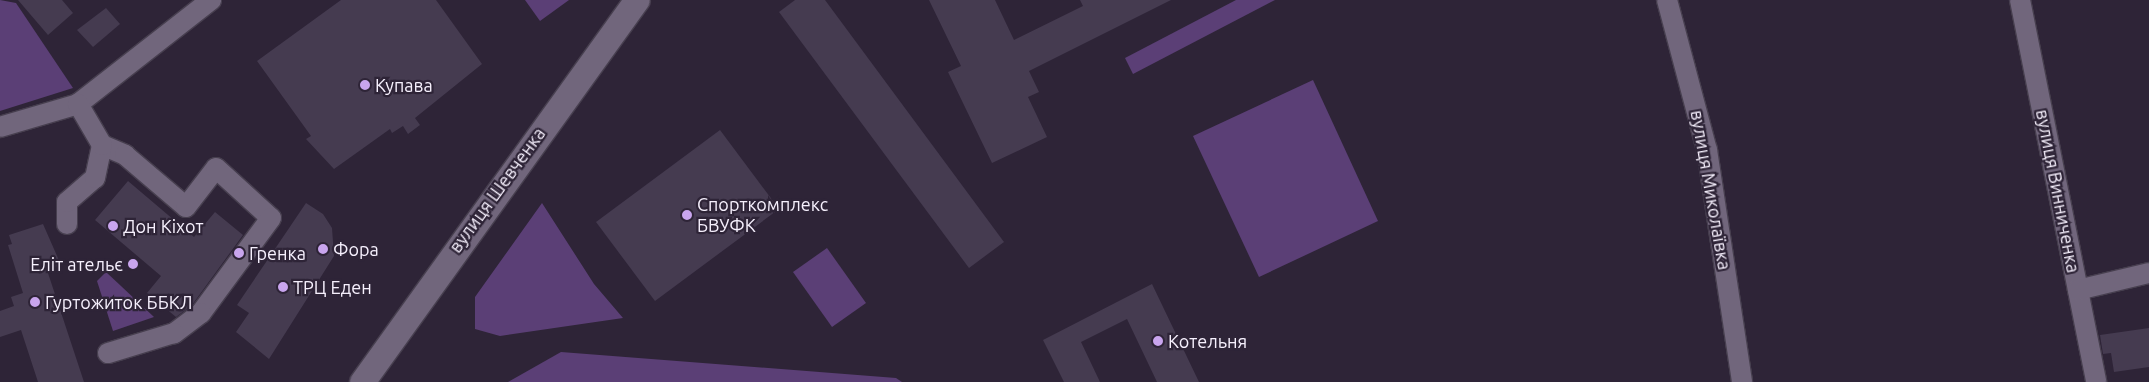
<!DOCTYPE html>
<meta charset="utf-8">
<style>
body{margin:0}
#map{position:relative;width:2149px;height:382px;overflow:hidden;background:#2e2437;font-family:Ubuntu,sans-serif}
div>[style]{position:absolute}
.green>*{inset:0;background:#5b3f76}
.building>*{inset:0;background:#453b50}
.roads{filter:drop-shadow(1px 0 #473f4f) drop-shadow(-1px 0 #473f4f) drop-shadow(0 1px #473f4f) drop-shadow(0 -1px #473f4f)}
.minor>*{height:20px;margin:-10px;padding:0 10px;transform-origin:10px;border-radius:10px;background:#71667c}
.tertiary>*{height:25px;margin:-12.5px;padding:0 12.5px;transform-origin:12.5px;border-radius:12.5px;background:#71667c}
.dots>*{width:14px;height:14px;translate:-50% -50%;box-sizing:border-box;border:2px solid #2e2437;border-radius:50%}
span{translate:-50% -50%;white-space:nowrap;text-align:center;line-height:1.15;-webkit-text-stroke:4.5px #2e2437;paint-order:stroke}
.poi-label{font-size:18px;color:#f6f0fd}
.left{translate:0 -50%;text-align:left}
.right{translate:-100% -50%;text-align:right}
.street-label{font-size:18px;color:#f6f0fd}
</style>
<div id="map">
<div class="green">
<i style="clip-path:polygon(0 0,16px 3px,73px 88px,0 111px)"></i>
<i style="clip-path:polygon(525px 0,569px 0,540px 21px)"></i>
<i style="clip-path:polygon(1236px 0,1275px 0,1133px 74px,1125px 58px)"></i>
<i style="clip-path:polygon(1313px 80px,1378px 221px,1259px 277px,1193px 136px)"></i>
<i style="clip-path:polygon(542px 203px,594px 284px,623px 318px,500px 336px,475px 329px,475px 297px)"></i>
<i style="clip-path:polygon(827px 248px,866px 303px,832px 327px,793px 272px)"></i>
<i style="clip-path:polygon(106px 272px,121px 286px,154px 317px,113px 331px,97px 281px)"></i>
<i style="clip-path:polygon(561px 352px,896px 378px,902px 382px,508px 382px)"></i>
</div>
<div class="building">
<i style="clip-path:polygon(18px 0,62px 0,73px 13px,48px 35px)"></i>
<i style="clip-path:polygon(341px 0,436px 0,482px 64px,415px 118px,420px 125px,408px 134px,403px 126px,392px 133px,390px 129px,334px 169px,306px 139px,311px 136px,257px 61px)"></i>
<i style="clip-path:polygon(795px 0,825px 0,1004px 242px,969px 268px,779px 12px)"></i>
<i style="clip-path:polygon(929px 0,995px 0,1014px 40px,1083px 6px,1080px 0,1171px 0,1029px 71px,1039px 92px,1028px 97px,1047px 137px,992px 163px,948px 72px,961px 66px)"></i>
<i style="clip-path:polygon(106px 8px,120px 24px,93px 47px,77px 30px)"></i>
<i style="clip-path:polygon(720px 130px,779px 209px,655px 301px,596px 222px)"></i>
<i style="clip-path:polygon(128px 181px,194px 237px,215px 212px,243px 235px,192px 305px,176px 317px,147px 293px,161px 276px,95px 220px)"></i>
<i style="clip-path:polygon(306px 203px,323px 214px,332px 228px,334px 256px,269px 359px,236px 332px,249px 313px,237px 305px)"></i>
<i style="clip-path:polygon(43px 224px,61px 265px,47px 270px,84px 382px,38px 382px,21px 330px,0 337px,0 311px,14px 306px,11px 297px,23px 293px,8px 245px,12px 244px,9px 235px)"></i>
<i style="clip-path:polygon(1152px 284px,1199px 382px,1157px 382px,1127px 319px,1081px 342px,1100px 382px,1064px 382px,1043px 340px)"></i>
<i style="clip-path:polygon(2149px 328px,2149px 367px,2114px 372px,2111px 353px,2103px 354px,2100px 335px)"></i>
</div>
<div class="roads">
<div class="minor">
<i style="left:1667px;top:0;width:155px;rotate:75.1deg"></i>
<i style="left:1707px;top:150px;width:235px;rotate:81.4deg"></i>
<i style="left:2020px;top:0;width:389px;rotate:78.7deg"></i>
<i style="left:0;top:127px;width:81px;rotate:-16.4deg"></i>
<i style="left:78px;top:104px;width:169px;rotate:-38deg"></i>
<i style="left:102px;top:145px;width:25px;rotate:23deg"></i>
<i style="left:125px;top:155px;width:80px;rotate:40.4deg"></i>
<i style="left:186px;top:207px;width:49px;rotate:-52.4deg"></i>
<i style="left:216px;top:168px;width:74px;rotate:42.3deg"></i>
<i style="left:271px;top:218px;width:118px;rotate:126.4deg"></i>
<i style="left:201px;top:313px;width:34px;rotate:143deg"></i>
<i style="left:174px;top:333px;width:69px;rotate:163.1deg"></i>
<i style="left:67px;top:224px;width:22px;rotate:-90deg"></i>
<i style="left:67px;top:202px;width:37px;rotate:-41deg"></i>
<i style="left:95px;top:178px;width:34px;rotate:-78deg"></i>
<i style="left:102px;top:145px;width:48px;rotate:-120.3deg"></i>
<i style="left:2078px;top:290px;width:73px;rotate:-13.5deg"></i>
</div>
<div class="tertiary">
<i style="left:362px;top:382px;width:471px;rotate:-54.3deg"></i>
</div>
</div>
<div class="dots">
<i style="left:365px;top:85px;background:#c9a5ee"></i>
<i style="left:687px;top:215px;background:#c9a5ee"></i>
<i style="left:113px;top:226px;background:#c9a5ee"></i>
<i style="left:323px;top:249px;background:#c9a5ee"></i>
<i style="left:239px;top:253px;background:#c9a5ee"></i>
<i style="left:133px;top:264px;background:#c9a5ee"></i>
<i style="left:283px;top:287px;background:#c9a5ee"></i>
<i style="left:35px;top:302px;background:#c9a5ee"></i>
<i style="left:1158px;top:341px;background:#c9a5ee"></i>
</div>
<div class="poi-label">
<span class="left" style="left:375px;top:85px">Купава</span>
<span class="left" style="left:697px;top:215px">Спорткомплекс<br>БВУФК</span>
<span class="left" style="left:123px;top:226px">Дон Кіхот</span>
<span class="left" style="left:333px;top:249px">Фора</span>
<span class="left" style="left:249px;top:253px">Гренка</span>
<span class="right" style="left:123px;top:264px">Еліт ательє</span>
<span class="left" style="left:293px;top:287px">ТРЦ Еден</span>
<span class="left" style="left:45px;top:302px">Гуртожиток ББКЛ</span>
<span class="left" style="left:1168px;top:341px">Котельня</span>
</div>
<div class="street-label">
<span style="left:497px;top:190px;rotate:-54deg">вулиця Шевченка</span>
<span style="left:1711px;top:190px;rotate:80deg">вулиця Миколаївка</span>
<span style="left:2058px;top:191px;rotate:79deg">вулиця Винниченка</span>
</div>
</div>
